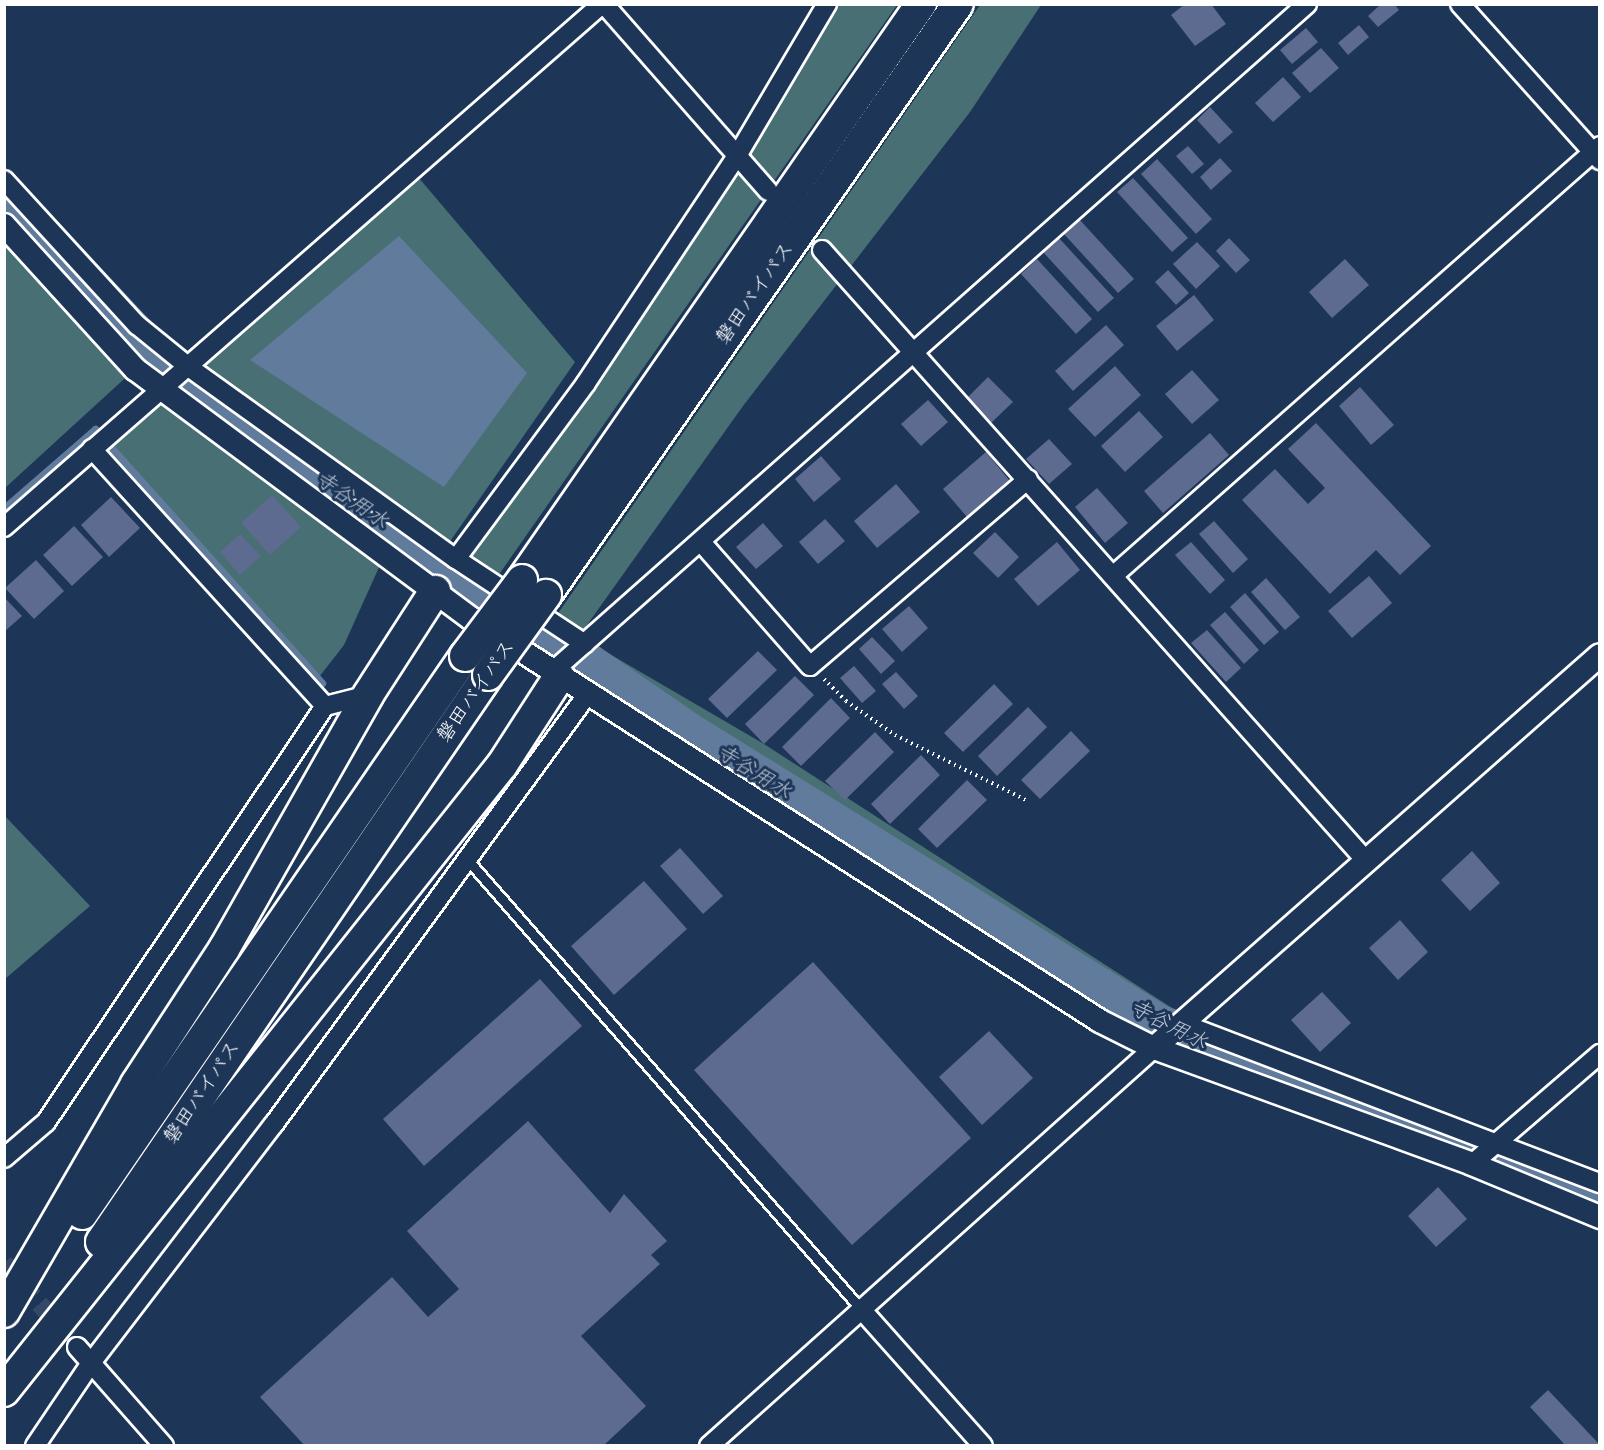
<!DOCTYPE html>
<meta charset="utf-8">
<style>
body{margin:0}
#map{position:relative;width:1604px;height:1450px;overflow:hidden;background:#1d3557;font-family:Kalam,"Klee One",sans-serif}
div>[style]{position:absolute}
.green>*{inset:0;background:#486f74}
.water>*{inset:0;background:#607b9b}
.stream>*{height:7px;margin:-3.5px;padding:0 3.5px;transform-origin:3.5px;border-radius:3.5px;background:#607b9b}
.river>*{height:42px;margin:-21px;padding:0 21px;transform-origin:21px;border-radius:21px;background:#607b9b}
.building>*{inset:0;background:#5c6b8f}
.minor-tunnel>*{height:18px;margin-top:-9px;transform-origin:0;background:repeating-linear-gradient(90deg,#344968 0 18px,transparent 0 27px)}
.path>*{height:4px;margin-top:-2px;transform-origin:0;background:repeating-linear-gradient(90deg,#fff 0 1.5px,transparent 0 6px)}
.roads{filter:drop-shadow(2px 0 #fff) drop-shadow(-2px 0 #fff) drop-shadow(0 2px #fff) drop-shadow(0 -2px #fff)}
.service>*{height:9px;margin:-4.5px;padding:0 4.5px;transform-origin:4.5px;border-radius:4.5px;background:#1d3557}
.minor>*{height:18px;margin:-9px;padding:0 9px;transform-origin:9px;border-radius:9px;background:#1d3557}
.tertiary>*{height:22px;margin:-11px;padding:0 11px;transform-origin:11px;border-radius:11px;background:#1d3557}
.trunk>*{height:30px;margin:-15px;padding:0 15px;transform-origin:15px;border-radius:15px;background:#1d3557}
.bridges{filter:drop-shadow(2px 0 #fff) drop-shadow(-2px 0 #fff) drop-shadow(0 2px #fff) drop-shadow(0 -2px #fff)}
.trunk-bridge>*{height:30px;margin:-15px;padding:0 15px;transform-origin:15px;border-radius:15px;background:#1d3557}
span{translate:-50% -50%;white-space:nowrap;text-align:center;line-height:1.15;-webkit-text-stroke:6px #1d3557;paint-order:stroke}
.street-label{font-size:20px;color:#fff}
.water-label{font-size:21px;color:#b7c4d2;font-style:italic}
.frame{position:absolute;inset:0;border:6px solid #fff;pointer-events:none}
</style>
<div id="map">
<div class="green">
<i style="clip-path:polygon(828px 5px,897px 5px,493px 583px,456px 559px)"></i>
<i style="clip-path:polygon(980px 5px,1041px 5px,970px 112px,743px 406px,577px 639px,552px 622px)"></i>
<i style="clip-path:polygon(413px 171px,575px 362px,444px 550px,198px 361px)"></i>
<i style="clip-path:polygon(5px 225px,135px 369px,5px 488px)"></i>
<i style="clip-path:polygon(153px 400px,284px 478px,385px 554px,344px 645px,309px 690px,92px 449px)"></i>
<i style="clip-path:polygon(608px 653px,764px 744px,1189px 1019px,1599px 1183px,1599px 1217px,1154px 1048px,587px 695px)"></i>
<i style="clip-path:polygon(5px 816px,90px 906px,5px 979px,4px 979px)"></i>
</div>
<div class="water">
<i style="clip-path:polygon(399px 236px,527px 373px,444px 487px,250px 360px)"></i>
</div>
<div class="stream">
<i style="left:4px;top:508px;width:121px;rotate:-41deg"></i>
<i style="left:95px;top:429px;width:341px;rotate:48.2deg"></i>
</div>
<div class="river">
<i style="left:4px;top:195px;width:230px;rotate:46.9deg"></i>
<i style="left:161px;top:363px;width:66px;rotate:39.5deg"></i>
<i style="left:212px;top:405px;width:576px;rotate:34.6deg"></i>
<i style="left:686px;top:732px;width:556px;rotate:31.83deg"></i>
<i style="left:1158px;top:1025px;width:474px;rotate:21.2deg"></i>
</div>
<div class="building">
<i style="clip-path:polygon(1185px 4px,1211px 4px,1226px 24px,1195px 46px,1171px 15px)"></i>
<i style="clip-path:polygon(1381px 4px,1394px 4px,1399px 10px,1378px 27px,1368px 16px)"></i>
<i style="clip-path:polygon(1359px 25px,1369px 37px,1348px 55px,1338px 43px)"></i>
<i style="clip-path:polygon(1306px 28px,1318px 42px,1292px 64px,1280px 50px)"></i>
<i style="clip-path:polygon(1321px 48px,1339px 68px,1310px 93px,1292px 73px)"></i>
<i style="clip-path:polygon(1283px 77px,1301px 97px,1273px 122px,1255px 103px)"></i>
<i style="clip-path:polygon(1210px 107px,1233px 132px,1219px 144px,1197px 120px)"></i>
<i style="clip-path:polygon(1188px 146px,1204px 164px,1192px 174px,1176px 156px)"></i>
<i style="clip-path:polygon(1220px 158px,1232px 171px,1211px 190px,1200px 177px)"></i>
<i style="clip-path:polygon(1157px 159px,1212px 219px,1196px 234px,1141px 174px)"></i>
<i style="clip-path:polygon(1133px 178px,1188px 238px,1172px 252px,1117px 192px)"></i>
<i style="clip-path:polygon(1079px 219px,1134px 279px,1118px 293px,1063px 233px)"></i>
<i style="clip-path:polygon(1059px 238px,1114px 298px,1098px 312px,1043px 252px)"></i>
<i style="clip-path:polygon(1229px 238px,1250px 260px,1236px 273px,1216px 251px)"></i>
<i style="clip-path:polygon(1197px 242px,1220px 266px,1196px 289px,1173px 264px)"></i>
<i style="clip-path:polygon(1037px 259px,1092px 319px,1076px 334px,1021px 274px)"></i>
<i style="clip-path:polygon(1345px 259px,1369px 285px,1332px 318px,1309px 292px)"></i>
<i style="clip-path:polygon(1168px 270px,1189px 293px,1176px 305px,1155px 282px)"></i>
<i style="clip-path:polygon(1194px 295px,1214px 320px,1177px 351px,1156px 326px)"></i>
<i style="clip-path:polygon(1106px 325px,1124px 345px,1073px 391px,1055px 371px)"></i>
<i style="clip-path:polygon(1115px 366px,1141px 395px,1095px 437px,1068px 409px)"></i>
<i style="clip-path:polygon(1192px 370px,1219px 400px,1192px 424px,1165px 394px)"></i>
<i style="clip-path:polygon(988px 377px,1013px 402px,991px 423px,967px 398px)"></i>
<i style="clip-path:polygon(1360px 387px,1394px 425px,1371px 445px,1339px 406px)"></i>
<i style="clip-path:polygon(928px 400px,948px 422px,921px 446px,901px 424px)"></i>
<i style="clip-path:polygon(1139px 411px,1163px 437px,1125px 472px,1101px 446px)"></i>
<i style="clip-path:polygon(1316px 423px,1431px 546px,1400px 575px,1376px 550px,1330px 594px,1242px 500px,1275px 469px,1308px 504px,1325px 488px,1288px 449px)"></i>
<i style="clip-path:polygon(1210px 433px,1229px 455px,1163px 513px,1144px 491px)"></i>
<i style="clip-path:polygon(1049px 439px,1072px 464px,1049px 484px,1026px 459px)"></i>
<i style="clip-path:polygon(986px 452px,1009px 480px,967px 517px,943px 489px)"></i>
<i style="clip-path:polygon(821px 456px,841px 479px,814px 502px,795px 479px)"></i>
<i style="clip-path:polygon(896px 484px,920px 512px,877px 548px,854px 521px)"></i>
<i style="clip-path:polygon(1097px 488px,1128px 523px,1105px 543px,1075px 507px)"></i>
<i style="clip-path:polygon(272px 495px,301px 527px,270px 555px,241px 523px)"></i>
<i style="clip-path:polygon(111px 497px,140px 528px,109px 557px,81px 525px)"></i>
<i style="clip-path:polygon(825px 519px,845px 541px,818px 564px,799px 542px)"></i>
<i style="clip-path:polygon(1214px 521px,1248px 559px,1233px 573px,1199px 534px)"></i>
<i style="clip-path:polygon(763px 523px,783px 546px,756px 569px,736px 547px)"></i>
<i style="clip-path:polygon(74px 526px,103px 557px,72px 586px,43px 555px)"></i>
<i style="clip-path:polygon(995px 532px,1019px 557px,998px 578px,973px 553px)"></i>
<i style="clip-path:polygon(240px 534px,261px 556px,240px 575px,220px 552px)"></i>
<i style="clip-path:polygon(1057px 542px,1080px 570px,1038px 606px,1014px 579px)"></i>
<i style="clip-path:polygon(1191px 542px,1225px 580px,1210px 594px,1175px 555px)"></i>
<i style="clip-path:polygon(36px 560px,64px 591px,34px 619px,5px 588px)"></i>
<i style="clip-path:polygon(1369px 576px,1392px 603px,1352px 638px,1328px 611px)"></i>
<i style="clip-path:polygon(1266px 578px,1300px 617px,1285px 630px,1251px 592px)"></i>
<i style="clip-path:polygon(1245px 593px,1279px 632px,1264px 645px,1230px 607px)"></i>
<i style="clip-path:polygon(4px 597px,22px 616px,4px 632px)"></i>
<i style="clip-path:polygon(909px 606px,928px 628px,902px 652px,882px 629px)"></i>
<i style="clip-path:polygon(1225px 612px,1259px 650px,1244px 664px,1210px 625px)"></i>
<i style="clip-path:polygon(1207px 630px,1241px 668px,1226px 682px,1191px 643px)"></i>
<i style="clip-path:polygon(872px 637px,895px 661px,881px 674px,859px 649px)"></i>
<i style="clip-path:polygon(758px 651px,777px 670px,727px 718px,708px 699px)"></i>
<i style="clip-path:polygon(854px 666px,876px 691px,862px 703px,840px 678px)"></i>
<i style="clip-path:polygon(896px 672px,918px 696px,904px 709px,882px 684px)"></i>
<i style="clip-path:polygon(795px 676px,814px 695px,764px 744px,745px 724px)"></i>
<i style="clip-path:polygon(994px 684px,1013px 704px,963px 752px,944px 733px)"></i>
<i style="clip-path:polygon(831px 698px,850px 718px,801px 766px,782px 747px)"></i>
<i style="clip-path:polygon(1028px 707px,1047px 727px,997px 776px,978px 756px)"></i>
<i style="clip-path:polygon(1071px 731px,1090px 751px,1040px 799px,1021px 780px)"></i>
<i style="clip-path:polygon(875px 732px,894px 752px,845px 800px,825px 781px)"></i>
<i style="clip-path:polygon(921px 755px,940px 775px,890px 824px,871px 804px)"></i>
<i style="clip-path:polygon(967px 780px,987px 800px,937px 848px,918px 829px)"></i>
<i style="clip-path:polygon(680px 848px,723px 896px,703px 914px,660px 866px)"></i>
<i style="clip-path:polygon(1472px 851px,1500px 883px,1470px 911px,1441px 880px)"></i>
<i style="clip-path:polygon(644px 881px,687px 929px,614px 995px,571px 946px)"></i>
<i style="clip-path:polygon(1400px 920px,1428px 952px,1398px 980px,1369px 948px)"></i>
<i style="clip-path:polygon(813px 962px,971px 1138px,852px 1245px,694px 1070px)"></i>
<i style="clip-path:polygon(540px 979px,582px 1026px,424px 1166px,383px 1119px)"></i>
<i style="clip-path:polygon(1322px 992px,1351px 1023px,1320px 1052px,1291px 1020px)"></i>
<i style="clip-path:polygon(989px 1031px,1033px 1078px,982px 1125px,939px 1077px)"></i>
<i style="clip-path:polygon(528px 1121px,610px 1213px,624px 1194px,667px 1241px,651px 1255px,660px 1264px,581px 1336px,646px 1406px,603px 1446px,305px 1446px,260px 1397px,392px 1277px,428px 1317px,459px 1289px,407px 1231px)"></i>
<i style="clip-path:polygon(1438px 1187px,1467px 1219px,1436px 1247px,1408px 1216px)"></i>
<i style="clip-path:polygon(1548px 1390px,1600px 1445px,1600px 1446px,1566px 1446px,1530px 1407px)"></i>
</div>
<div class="minor-tunnel">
<i style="left:4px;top:1263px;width:111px;rotate:49deg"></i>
</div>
<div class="path">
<i style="left:824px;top:679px;width:31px;rotate:45deg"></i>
<i style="left:846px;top:701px;width:60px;rotate:34.8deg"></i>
<i style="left:895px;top:735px;width:146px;rotate:26.4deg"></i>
</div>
<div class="roads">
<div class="service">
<i style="left:466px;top:858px;width:600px;rotate:48.79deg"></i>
</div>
<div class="minor">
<i style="left:604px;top:4px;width:249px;rotate:48.7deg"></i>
<i style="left:1460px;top:4px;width:210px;rotate:48.1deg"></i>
<i style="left:4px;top:180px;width:197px;rotate:47.5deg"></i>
<i style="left:137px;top:325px;width:68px;rotate:39.1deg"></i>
<i style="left:190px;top:368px;width:327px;rotate:35.7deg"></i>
<i style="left:456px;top:559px;width:154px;rotate:33.4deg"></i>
<i style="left:822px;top:250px;width:819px;rotate:48.31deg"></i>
<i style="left:92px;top:449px;width:347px;rotate:47.8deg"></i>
<i style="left:4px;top:527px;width:794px;rotate:-41.17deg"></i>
<i style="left:701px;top:542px;width:165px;rotate:48.7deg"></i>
<i style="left:810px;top:666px;width:287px;rotate:-40.6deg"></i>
<i style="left:456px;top:559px;width:219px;rotate:-53.5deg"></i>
<i style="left:586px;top:383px;width:273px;rotate:-56.4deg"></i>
<i style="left:737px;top:156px;width:177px;rotate:-59.4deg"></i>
<i style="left:1114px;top:575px;width:648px;rotate:-41.44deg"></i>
<i style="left:552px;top:672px;width:1008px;rotate:-41.5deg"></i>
<i style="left:1183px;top:1024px;width:446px;rotate:20.9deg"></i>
<i style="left:4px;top:1158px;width:55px;rotate:-40.6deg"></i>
<i style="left:46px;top:1122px;width:501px;rotate:-56.15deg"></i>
<i style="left:325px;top:706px;width:44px;rotate:-14.3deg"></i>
<i style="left:1472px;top:1164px;width:169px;rotate:-40.7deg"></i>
<i style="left:861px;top:1309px;width:183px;rotate:48.3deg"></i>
<i style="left:77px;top:1347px;width:132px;rotate:48.7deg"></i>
<i style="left:35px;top:1446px;width:100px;rotate:-56deg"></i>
<i style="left:91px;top:1363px;width:301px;rotate:-52.6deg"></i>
<i style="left:274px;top:1124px;width:531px;rotate:-53.89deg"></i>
<i style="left:709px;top:1446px;width:597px;rotate:-41.81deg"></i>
</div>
<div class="tertiary">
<i style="left:4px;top:225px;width:195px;rotate:47.7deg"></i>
<i style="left:135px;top:369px;width:420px;rotate:36.6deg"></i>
<i style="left:472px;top:619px;width:746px;rotate:32.62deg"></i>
<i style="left:1100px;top:1021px;width:60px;rotate:26.6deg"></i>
<i style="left:1154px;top:1048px;width:338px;rotate:20deg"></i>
<i style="left:1472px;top:1164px;width:139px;rotate:22.5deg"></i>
<i style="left:1154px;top:1048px;width:594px;rotate:-41.39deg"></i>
</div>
<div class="trunk">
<i style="left:522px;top:580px;width:701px;rotate:-55.29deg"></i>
<i style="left:546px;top:595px;width:720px;rotate:-55.12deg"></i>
<i style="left:82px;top:1214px;width:677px;rotate:-55.54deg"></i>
<i style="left:101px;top:1242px;width:686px;rotate:-55.68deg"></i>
<i style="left:4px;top:1312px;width:263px;rotate:-59.9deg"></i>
<i style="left:136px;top:1084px;width:161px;rotate:-56.9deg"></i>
<i style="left:224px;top:949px;width:292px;rotate:-60.4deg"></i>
<i style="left:368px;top:695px;width:124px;rotate:-57.2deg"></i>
<i style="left:4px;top:1391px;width:800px;rotate:-51.5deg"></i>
<i style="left:502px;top:765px;width:105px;rotate:-57.1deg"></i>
</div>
</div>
<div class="bridges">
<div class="trunk-bridge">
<i style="left:465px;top:656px;width:95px;rotate:-53.1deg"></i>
<i style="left:488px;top:675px;width:99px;rotate:-54.1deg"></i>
</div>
</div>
<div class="street-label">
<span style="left:756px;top:294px;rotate:-55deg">磐田バイパス</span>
<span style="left:477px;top:692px;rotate:-55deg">磐田バイパス</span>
<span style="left:203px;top:1093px;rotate:-56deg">磐田バイパス</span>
</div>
<div class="water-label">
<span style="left:351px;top:501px;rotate:35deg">寺谷用水</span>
<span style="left:753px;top:773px;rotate:32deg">寺谷用水</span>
<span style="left:1168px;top:1026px;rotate:27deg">寺谷用水</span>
</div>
<div class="frame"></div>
</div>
